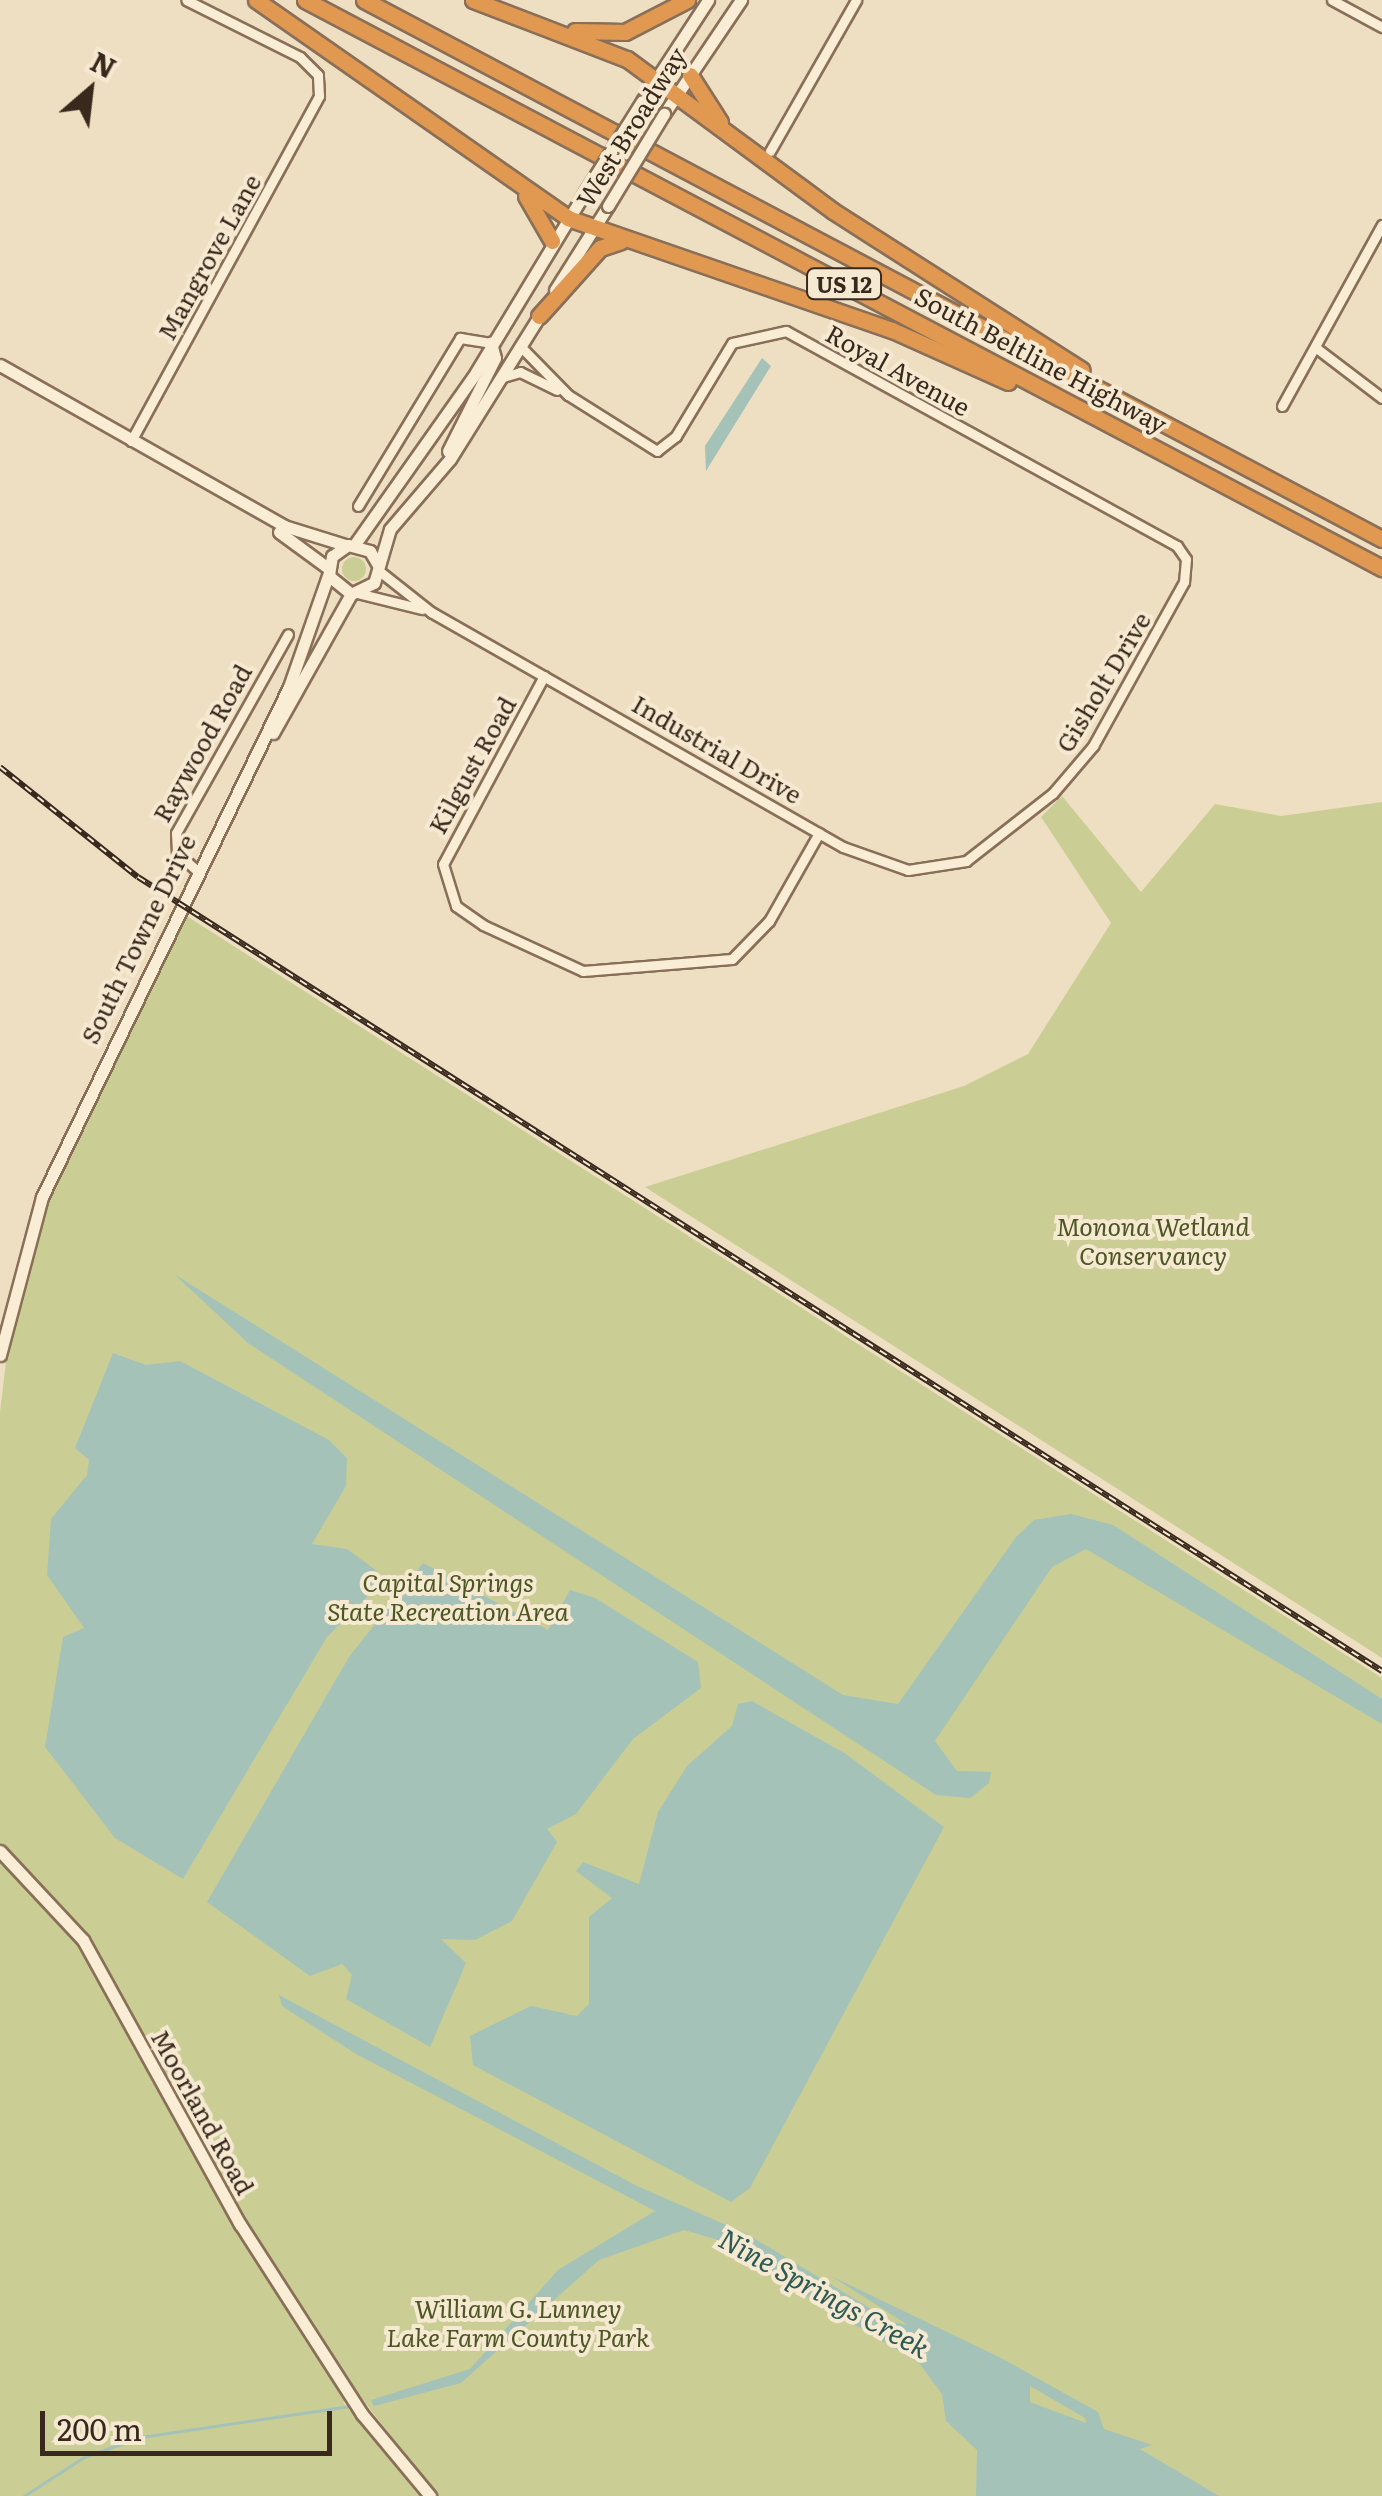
<!DOCTYPE html>
<style>
body{margin:0}
#map{position:relative;width:1382px;height:2496px;overflow:hidden;background:#efdfc2;font-family:Literata,serif}
div>[style]{position:absolute}
.green>*{inset:0;background:#cace95}
.round{border-radius:50%}
.water>*{inset:0;background:#a4c2b7}
.stream>*{height:2.5px;margin:-1.25px;padding:0 1.25px;transform-origin:1.25px;border-radius:1.25px;background:#a4c2b7}
.roads{filter:drop-shadow(2px 0 #896f58) drop-shadow(-2px 0 #896f58) drop-shadow(0 2px #896f58) drop-shadow(0 -2px #896f58)}
.minor>*{height:9px;margin:-4.5px;padding:0 4.5px;transform-origin:4.5px;border-radius:4.5px;background:#faedd5}
.tertiary>*{height:11px;margin:-5.5px;padding:0 5.5px;transform-origin:5.5px;border-radius:5.5px;background:#faedd5}
.motorway>*{height:15px;margin:-7.5px;padding:0 7.5px;transform-origin:7.5px;border-radius:7.5px;background:#e19850}
.rail>*{height:6px;margin-top:-3px;transform-origin:0;background:repeating-linear-gradient(90deg,#f6e9d1 0 8px,#39291d 0 16px);box-sizing:border-box;border-block:2px solid #39291d}
.bridges{filter:drop-shadow(2px 0 #896f58) drop-shadow(-2px 0 #896f58) drop-shadow(0 2px #896f58) drop-shadow(0 -2px #896f58)}
.tertiary-bridge>*{height:11px;margin:-5.5px;padding:0 5.5px;transform-origin:5.5px;border-radius:5.5px;background:#faedd5}
span{translate:-50% -50%;white-space:nowrap;text-align:center;line-height:1.15;-webkit-text-stroke:8px #f6e9d1;paint-order:stroke}
.shield-label span{padding:2px 8px;background:#f6e9d1;border:2px solid;border-radius:8px;-webkit-text-stroke-width:0}
.shield-label{font-size:22px;color:#39291d;font-weight:700}
.street-label{font-size:25px;color:#39291d}
.park-label{font-size:25px;color:#4c5623;font-style:italic}
.water-label{font-size:28px;color:#2c5953;font-style:italic}
.north{position:absolute;left:40px;top:40px;width:100px;height:100px;-webkit-text-stroke:8px #f6e9d1;paint-order:stroke;rotate:28deg;font-size:28px;font-weight:700;line-height:40px;text-align:center;color:#39291d}
.north::after{content:'';display:block;margin:auto;width:35px;height:45px;background:#39291d;clip-path:polygon(50% 0,100% 100%,50% 72%,0 100%)}
.scale{position:absolute;left:40px;top:2411px;width:292px;height:45px;box-sizing:border-box;border:5px solid #39291d;border-top:0;padding-left:12px;font-size:30px;line-height:35px;white-space:nowrap;color:#39291d;-webkit-text-stroke:8px #f6e9d1;paint-order:stroke}
</style>
<div id="map">
<div class="green">
<i class="round" style="left:342px;top:557px;width:24px;height:24px"></i>
<i style="clip-path:polygon(1062px 796px,1141px 892px,1215px 804px,1281px 816px,1382px 802px,1382px 1658px,645px 1187px,964px 1086px,1028px 1054px,1111px 923px,1041px 817px)"></i>
<i style="clip-path:polygon(182px 913px,1382px 1678px,1382px 2496px,438px 2496px,363px 2400px,343px 2402px,419px 2496px,0 2496px,0 1412px,10px 1328px,40px 1219px)"></i>
</div>
<div class="water">
<i style="clip-path:polygon(762px 358px,771px 366px,706px 471px,705px 446px)"></i>
<i style="clip-path:polygon(174px 1274px,843px 1695px,898px 1704px,1016px 1537px,1034px 1520px,1071px 1514px,1113px 1525px,1382px 1699px,1382px 1724px,1086px 1549px,1052px 1567px,935px 1741px,957px 1771px,991px 1772px,989px 1783px,970px 1798px,936px 1795px,248px 1343px)"></i>
<i style="clip-path:polygon(113px 1353px,146px 1365px,180px 1361px,329px 1440px,347px 1458px,346px 1486px,312px 1544px,347px 1549px,377px 1571px,379px 1585px,327px 1637px,183px 1879px,115px 1838px,45px 1747px,63px 1637px,84px 1628px,47px 1575px,51px 1519px,87px 1475px,89px 1460px,75px 1448px)"></i>
<i style="clip-path:polygon(423px 1563px,548px 1630px,570px 1590px,595px 1598px,698px 1662px,701px 1688px,633px 1739px,576px 1814px,547px 1829px,557px 1842px,512px 1921px,475px 1940px,441px 1939px,466px 1963px,430px 2047px,346px 1999px,352px 1975px,342px 1964px,310px 1976px,207px 1902px,349px 1657px)"></i>
<i style="clip-path:polygon(752px 1701px,846px 1754px,944px 1827px,750px 2188px,731px 2202px,473px 2065px,470px 2036px,531px 2006px,577px 2016px,589px 2004px,589px 1917px,612px 1898px,576px 1871px,583px 1862px,639px 1884px,658px 1812px,687px 1766px,732px 1726px,738px 1704px)"></i>
<i style="clip-path:polygon(evenodd,279px 1995px,637px 2186px,747px 2234px,893px 2322px,908px 2325px,831px 2276px,1001px 2358px,1098px 2412px,1104px 2429px,1152px 2445px,1140px 2449px,1219px 2496px,976px 2496px,977px 2450px,946px 2421px,942px 2394px,919px 2363px,754px 2265px,739px 2246px,684px 2230px,599px 2260px,461px 2383px,374px 2406px,371px 2400px,470px 2369px,558px 2270px,655px 2211px,356px 2054px,282px 2006px,279px 1995px,1030px 2386px,1085px 2418px,1086px 2423px,1030px 2402px,1030px 2386px)"></i>
</div>
<div class="stream">
<i style="left:24px;top:2496px;width:72px;rotate:-33deg"></i>
<i style="left:84px;top:2457px;width:60px;rotate:-19.3deg"></i>
<i style="left:141px;top:2437px;width:211px;rotate:-8.4deg"></i>
</div>
<div class="roads">
<div class="minor">
<i style="left:1332px;top:0;width:57px;rotate:28.4deg"></i>
<i style="left:770px;top:151px;width:174px;rotate:-60.3deg"></i>
<i style="left:1315px;top:347px;width:84px;rotate:37.3deg"></i>
<i style="left:503px;top:377px;width:18px;rotate:-16deg"></i>
<i style="left:520px;top:372px;width:41px;rotate:25.9deg"></i>
<i style="left:1282px;top:406px;width:207px;rotate:-61.1deg"></i>
<i style="left:131px;top:441px;width:393px;rotate:-61.4deg"></i>
<i style="left:319px;top:96px;width:21px;rotate:-93deg"></i>
<i style="left:318px;top:75px;width:25px;rotate:-135deg"></i>
<i style="left:300px;top:57px;width:127px;rotate:-153.4deg"></i>
<i style="left:358px;top:506px;width:197px;rotate:-58.7deg"></i>
<i style="left:460px;top:338px;width:31px;rotate:9deg"></i>
<i style="left:378px;top:570px;width:68px;rotate:38.4deg"></i>
<i style="left:431px;top:612px;width:474px;rotate:29.7deg"></i>
<i style="left:843px;top:847px;width:69px;rotate:19.5deg"></i>
<i style="left:908px;top:870px;width:59px;rotate:-8.8deg"></i>
<i style="left:966px;top:861px;width:110px;rotate:-38deg"></i>
<i style="left:1053px;top:793px;width:62px;rotate:-49.6deg"></i>
<i style="left:1093px;top:746px;width:188px;rotate:-61deg"></i>
<i style="left:1184px;top:582px;width:23px;rotate:-85deg"></i>
<i style="left:1186px;top:559px;width:16px;rotate:-125deg"></i>
<i style="left:1177px;top:546px;width:446px;rotate:-151.2deg"></i>
<i style="left:786px;top:331px;width:55px;rotate:167.5deg"></i>
<i style="left:732px;top:343px;width:109px;rotate:121.1deg"></i>
<i style="left:676px;top:436px;width:24px;rotate:142deg"></i>
<i style="left:657px;top:451px;width:105px;rotate:-147.8deg"></i>
<i style="left:568px;top:395px;width:69px;rotate:-134.4deg"></i>
<i style="left:357px;top:593px;width:67px;rotate:13.8deg"></i>
<i style="left:544px;top:676px;width:213px;rotate:118.2deg"></i>
<i style="left:443px;top:864px;width:44px;rotate:72.8deg"></i>
<i style="left:456px;top:906px;width:33px;rotate:35deg"></i>
<i style="left:483px;top:925px;width:110px;rotate:24.7deg"></i>
<i style="left:583px;top:971px;width:149px;rotate:-4.6deg"></i>
<i style="left:732px;top:959px;width:53px;rotate:-45.8deg"></i>
<i style="left:769px;top:921px;width:101px;rotate:-60.4deg"></i>
<i style="left:195px;top:869px;width:25px;rotate:-137deg"></i>
<i style="left:177px;top:852px;width:19px;rotate:-93deg"></i>
<i style="left:176px;top:833px;width:228px;rotate:-60.6deg"></i>
</div>
<div class="tertiary">
<i style="left:642px;top:101px;width:121px;rotate:-56.8deg"></i>
<i style="left:664px;top:114px;width:138px;rotate:-56deg"></i>
<i style="left:555px;top:290px;width:99px;rotate:-57.8deg"></i>
<i style="left:0;top:365px;width:326px;rotate:29.5deg"></i>
<i style="left:284px;top:526px;width:64px;rotate:17.3deg"></i>
<i style="left:448px;top:451px;width:104px;rotate:-63.2deg"></i>
<i style="left:495px;top:358px;width:16px;rotate:-105deg"></i>
<i style="left:279px;top:532px;width:61px;rotate:36.3deg"></i>
<i style="left:355px;top:544px;width:204px;rotate:-54.8deg"></i>
<i style="left:473px;top:377px;width:216px;rotate:-58.8deg"></i>
<i style="left:378px;top:565px;width:16px;rotate:-120deg"></i>
<i style="left:370px;top:551px;width:23px;rotate:-165deg"></i>
<i style="left:348px;top:545px;width:19px;rotate:145deg"></i>
<i style="left:332px;top:556px;width:20px;rotate:99deg"></i>
<i style="left:329px;top:576px;width:28px;rotate:39deg"></i>
<i style="left:351px;top:594px;width:25px;rotate:-26deg"></i>
<i style="left:374px;top:583px;width:56px;rotate:-73.5deg"></i>
<i style="left:390px;top:529px;width:92px;rotate:-49.4deg"></i>
<i style="left:450px;top:459px;width:176px;rotate:-58deg"></i>
<i style="left:273px;top:733px;width:159px;rotate:-60.7deg"></i>
<i style="left:0;top:1355px;width:163px;rotate:-75.1deg"></i>
<i style="left:42px;top:1197px;width:567px;rotate:-64.16deg"></i>
<i style="left:289px;top:687px;width:121px;rotate:-70.7deg"></i>
<i style="left:0;top:1851px;width:122px;rotate:47deg"></i>
<i style="left:83px;top:1940px;width:325px;rotate:61.1deg"></i>
<i style="left:240px;top:2224px;width:226px;rotate:57.3deg"></i>
<i style="left:362px;top:2414px;width:107px;rotate:50.3deg"></i>
</div>
<div class="motorway">
<i style="left:256px;top:0;width:381px;rotate:34.9deg"></i>
<i style="left:568px;top:218px;width:343px;rotate:19.1deg"></i>
<i style="left:892px;top:330px;width:127px;rotate:24.1deg"></i>
<i style="left:305px;top:0;width:1218px;rotate:27.81deg"></i>
<i style="left:364px;top:0;width:1152px;rotate:27.9deg"></i>
<i style="left:473px;top:0;width:165px;rotate:21deg"></i>
<i style="left:627px;top:59px;width:256px;rotate:36.4deg"></i>
<i style="left:833px;top:211px;width:295px;rotate:32.6deg"></i>
<i style="left:575px;top:31px;width:50px;rotate:1.1deg"></i>
<i style="left:625px;top:32px;width:70px;rotate:-27.3deg"></i>
<i style="left:690px;top:75px;width:56px;rotate:57.4deg"></i>
<i style="left:526px;top:196px;width:52px;rotate:60deg"></i>
<i style="left:539px;top:316px;width:91px;rotate:-48.1deg"></i>
<i style="left:600px;top:248px;width:22px;rotate:-18deg"></i>
</div>
</div>
<div class="rail">
<i style="left:0;top:767px;width:176px;rotate:38.6deg"></i>
<i style="left:138px;top:877px;width:1476px;rotate:32.55deg"></i>
</div>
<div class="bridges">
<div class="tertiary-bridge">
<i style="left:585px;top:192px;width:107px;rotate:-57.9deg"></i>
<i style="left:608px;top:206px;width:108px;rotate:-58.7deg"></i>
</div>
</div>
<div class="shield-label">
<span style="left:844px;top:284px">US 12</span>
</div>
<div class="street-label">
<span style="left:631px;top:127px;rotate:-58deg">West Broadway</span>
<span style="left:209px;top:257px;rotate:-61deg">Mangrove Lane</span>
<span style="left:1041px;top:360px;rotate:28deg">South Beltline Highway</span>
<span style="left:898px;top:370px;rotate:29deg">Royal Avenue</span>
<span style="left:1103px;top:682px;rotate:-59deg">Gisholt Drive</span>
<span style="left:202px;top:743px;rotate:-61deg">Raywood Road</span>
<span style="left:717px;top:749px;rotate:30deg">Industrial Drive</span>
<span style="left:472px;top:765px;rotate:-61deg">Kilgust Road</span>
<span style="left:138px;top:939px;rotate:-64deg">South Towne Drive</span>
<span style="left:203px;top:2112px;rotate:61deg">Moorland Road</span>
</div>
<div class="park-label">
<span style="left:1153px;top:1241px">Monona Wetland<br>Conservancy</span>
<span style="left:448px;top:1597px">Capital Springs<br>State Recreation Area</span>
<span style="left:518px;top:2323px">William G. Lunney<br>Lake Farm County Park</span>
</div>
<div class="water-label">
<span style="left:825px;top:2292px;rotate:29deg">Nine Springs Creek</span>
</div>
<div class="north">N</div>
<div class="scale">200 m</div>
</div>
